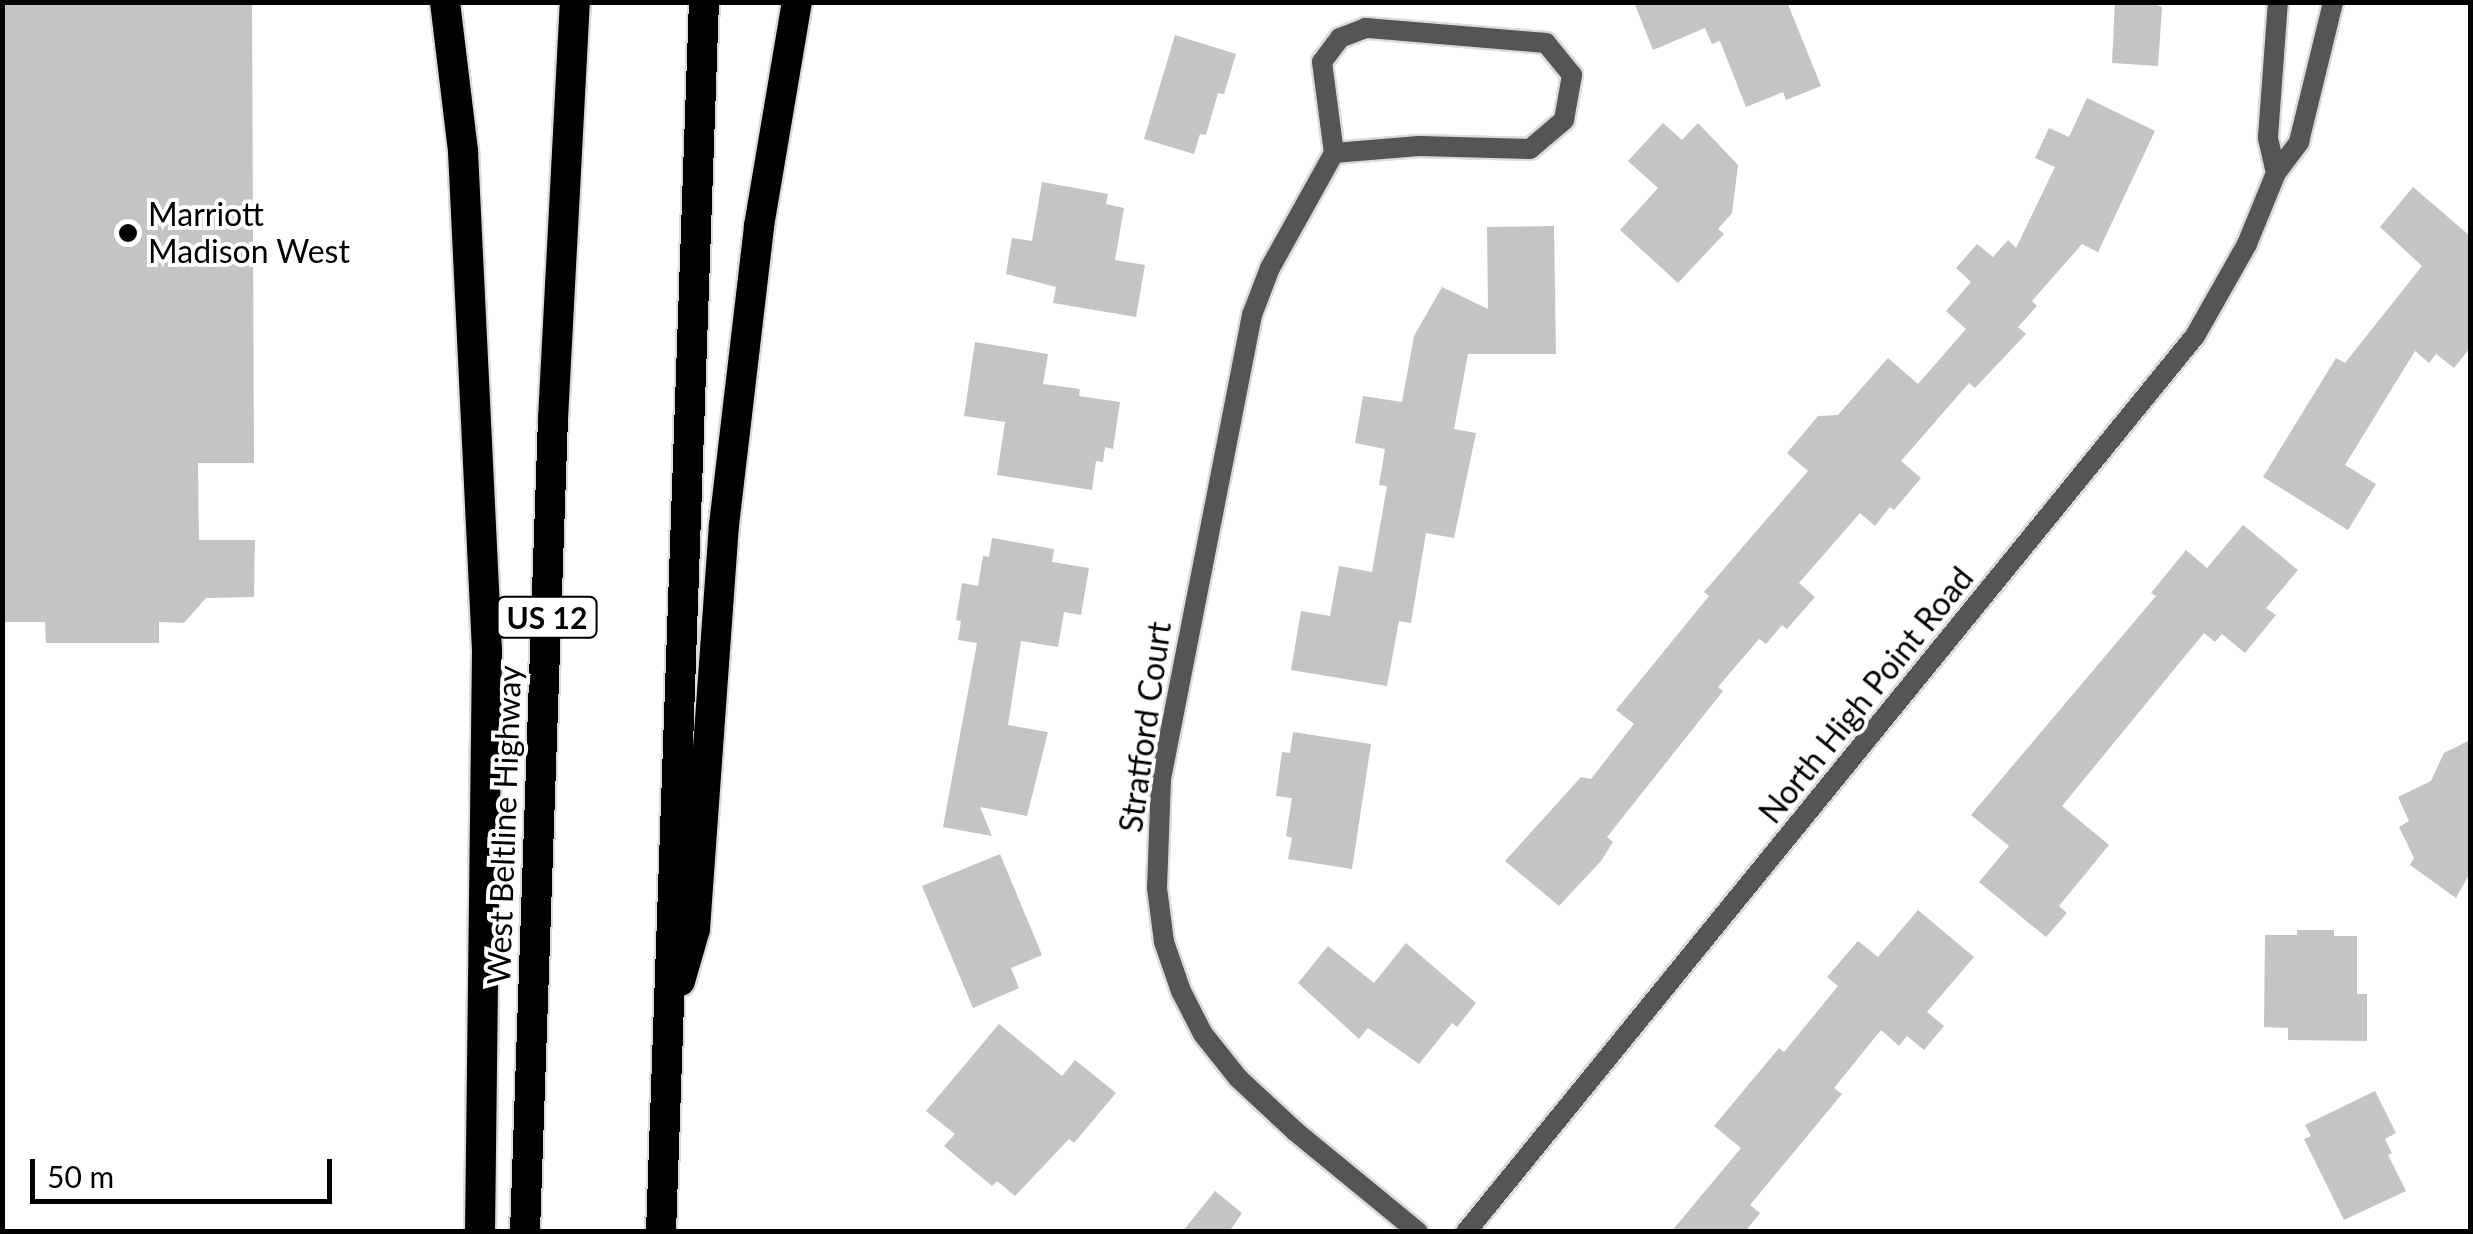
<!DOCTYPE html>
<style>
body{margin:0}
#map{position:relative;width:2473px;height:1234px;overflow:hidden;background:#fff;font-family:Lato,sans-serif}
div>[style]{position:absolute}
.building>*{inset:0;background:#c4c4c4}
.roads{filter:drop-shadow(2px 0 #dbdbdb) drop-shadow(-2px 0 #dbdbdb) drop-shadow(0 2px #dbdbdb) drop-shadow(0 -2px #dbdbdb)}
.minor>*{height:20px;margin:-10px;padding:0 10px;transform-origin:10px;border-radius:10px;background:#555}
.tertiary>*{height:20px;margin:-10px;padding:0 10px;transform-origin:10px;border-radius:10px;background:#555}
.motorway>*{height:30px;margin:-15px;padding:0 15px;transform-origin:15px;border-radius:15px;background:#000}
.dots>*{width:28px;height:28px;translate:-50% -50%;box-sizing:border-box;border:5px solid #fff;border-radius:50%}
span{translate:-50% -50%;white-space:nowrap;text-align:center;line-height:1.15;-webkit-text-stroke:8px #fff;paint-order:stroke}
.shield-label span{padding:2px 8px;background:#fff;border:2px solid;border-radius:8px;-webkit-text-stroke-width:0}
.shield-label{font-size:30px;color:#000;font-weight:700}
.poi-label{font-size:32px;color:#000}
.left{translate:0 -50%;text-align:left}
.street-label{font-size:32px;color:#000}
.frame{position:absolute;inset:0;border:5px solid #000;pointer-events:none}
.scale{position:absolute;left:30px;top:1159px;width:302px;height:45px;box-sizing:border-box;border:5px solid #000;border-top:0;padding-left:12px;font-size:30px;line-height:35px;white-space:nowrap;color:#000;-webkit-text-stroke:8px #fff;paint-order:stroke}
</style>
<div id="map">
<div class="building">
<i style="clip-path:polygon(2px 2px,252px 2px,254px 463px,198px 463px,199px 540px,255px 540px,254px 597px,206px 598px,184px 623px,159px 622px,159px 643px,46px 643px,45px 622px,2px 622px)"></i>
<i style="clip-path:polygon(1634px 2px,1787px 2px,1821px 86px,1786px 100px,1783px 92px,1746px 107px,1720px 41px,1712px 44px,1705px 28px,1653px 50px)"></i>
<i style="clip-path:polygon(2115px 2px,2149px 2px,2162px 7px,2158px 66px,2112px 63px)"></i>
<i style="clip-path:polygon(1175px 35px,1236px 54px,1224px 94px,1218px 93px,1206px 135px,1200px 134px,1194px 154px,1144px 139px)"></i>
<i style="clip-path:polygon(2087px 98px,2155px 131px,2098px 252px,2082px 244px,2032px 301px,2037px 306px,2018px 327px,2026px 334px,1975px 388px,1969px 383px,1901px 461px,1921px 478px,1894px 510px,1890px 507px,1875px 526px,1860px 513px,1799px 583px,1815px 597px,1787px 629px,1782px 625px,1766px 644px,1759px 639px,1718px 687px,1723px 691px,1607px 837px,1613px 842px,1601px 861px,1559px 906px,1505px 861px,1581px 777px,1591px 779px,1634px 724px,1616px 710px,1709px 596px,1704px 592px,1808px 471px,1787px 453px,1818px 416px,1838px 415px,1888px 358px,1918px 384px,1966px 329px,1946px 311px,1971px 282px,1956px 268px,1977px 244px,1993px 257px,2008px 240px,2016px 248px,2055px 167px,2035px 158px,2049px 128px,2069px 137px)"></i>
<i style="clip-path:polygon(1663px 123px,1682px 140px,1698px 123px,1738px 165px,1732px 213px,1718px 229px,1724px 234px,1678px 283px,1620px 230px,1658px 188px,1628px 161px)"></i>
<i style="clip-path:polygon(1042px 182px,1108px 194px,1106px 204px,1124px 208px,1115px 260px,1145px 265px,1136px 317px,1053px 303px,1056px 287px,1006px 274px,1012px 238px,1032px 241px)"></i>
<i style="clip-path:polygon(2413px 187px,2470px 236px,2470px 348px,2454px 368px,2436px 354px,2429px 363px,2415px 351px,2345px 465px,2376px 484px,2348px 530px,2263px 477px,2336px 358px,2345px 363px,2422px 266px,2380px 227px)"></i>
<i style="clip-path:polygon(1554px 226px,1556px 354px,1468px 354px,1454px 429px,1476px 433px,1454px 538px,1426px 533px,1411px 623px,1399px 621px,1387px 686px,1291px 670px,1301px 611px,1330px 616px,1339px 566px,1372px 572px,1387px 486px,1379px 485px,1385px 449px,1355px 443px,1363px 396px,1402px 402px,1414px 336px,1442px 287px,1488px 309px,1487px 227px)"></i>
<i style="clip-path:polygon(975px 342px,1048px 354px,1043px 384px,1080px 389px,1079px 396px,1120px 402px,1113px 449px,1105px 447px,1103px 462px,1096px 461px,1092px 490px,997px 475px,1005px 422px,964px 416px)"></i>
<i style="clip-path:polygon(2243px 525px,2298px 570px,2266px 608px,2276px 615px,2245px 653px,2222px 634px,2215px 642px,2204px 633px,2062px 806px,2109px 845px,2059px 906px,2067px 913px,2046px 937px,1979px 882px,2009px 846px,1971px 815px,2156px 596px,2151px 593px,2186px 550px,2207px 568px)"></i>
<i style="clip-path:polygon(992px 538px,1054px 549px,1052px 562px,1089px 568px,1081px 615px,1064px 612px,1058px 647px,1021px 641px,1008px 725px,1048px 732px,1027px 816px,980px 807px,992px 836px,943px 827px,977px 643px,958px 640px,961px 621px,956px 620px,962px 583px,978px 586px,983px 556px,989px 557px)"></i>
<i style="clip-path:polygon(1293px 732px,1371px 744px,1352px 869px,1288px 859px,1292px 838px,1286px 836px,1292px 798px,1276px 796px,1282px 752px,1290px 753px)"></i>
<i style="clip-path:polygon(2470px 740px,2470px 873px,2456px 898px,2410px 865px,2414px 858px,2399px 827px,2409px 821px,2398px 797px,2431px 781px,2444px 753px)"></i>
<i style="clip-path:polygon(1000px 854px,1042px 955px,1011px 968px,1019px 988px,973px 1008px,922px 886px)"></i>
<i style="clip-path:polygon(1918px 910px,1974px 957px,1927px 1012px,1944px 1026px,1924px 1050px,1907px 1036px,1899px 1046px,1881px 1030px,1834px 1088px,1842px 1094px,1750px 1205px,1760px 1213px,1745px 1232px,1671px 1232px,1741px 1148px,1714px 1126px,1779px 1048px,1784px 1052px,1838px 986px,1827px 977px,1858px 941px,1878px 957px)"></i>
<i style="clip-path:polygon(2297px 930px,2334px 930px,2334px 936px,2357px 936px,2357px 994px,2367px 994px,2367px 1041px,2288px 1040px,2288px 1028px,2264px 1027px,2265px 935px,2297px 935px)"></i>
<i style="clip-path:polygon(1406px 943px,1476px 1003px,1457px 1027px,1452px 1023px,1419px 1064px,1368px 1028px,1359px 1039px,1298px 983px,1328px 946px,1374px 983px)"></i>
<i style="clip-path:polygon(999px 1024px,1062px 1076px,1075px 1060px,1116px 1093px,1074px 1143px,1069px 1139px,1015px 1196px,997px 1181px,992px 1186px,944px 1146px,955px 1134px,926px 1111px)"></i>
<i style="clip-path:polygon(2375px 1091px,2396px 1133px,2385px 1139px,2392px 1153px,2388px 1155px,2406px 1191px,2344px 1220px,2304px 1139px,2311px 1136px,2305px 1125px)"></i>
<i style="clip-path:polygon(1215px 1191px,1242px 1213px,1229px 1232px,1182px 1232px)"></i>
</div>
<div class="roads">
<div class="minor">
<i style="left:1334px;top:153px;width:85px;rotate:-4.7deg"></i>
<i style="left:1419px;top:146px;width:111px;rotate:1.5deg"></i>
<i style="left:1530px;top:149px;width:45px;rotate:-40.5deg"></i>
<i style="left:1564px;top:120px;width:46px;rotate:-79.9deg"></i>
<i style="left:1572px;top:75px;width:41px;rotate:-129.1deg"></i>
<i style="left:1546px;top:43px;width:181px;rotate:-175.2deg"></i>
<i style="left:1366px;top:28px;width:28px;rotate:159deg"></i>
<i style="left:1340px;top:38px;width:30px;rotate:127deg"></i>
<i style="left:1322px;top:62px;width:92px;rotate:82.5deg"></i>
<i style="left:1334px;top:153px;width:132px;rotate:119.1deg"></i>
<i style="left:1270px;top:268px;width:50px;rotate:111deg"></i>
<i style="left:1252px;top:315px;width:473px;rotate:101.1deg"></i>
<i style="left:1161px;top:779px;width:109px;rotate:92.1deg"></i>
<i style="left:1157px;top:888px;width:54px;rotate:82.6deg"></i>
<i style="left:1164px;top:942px;width:52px;rotate:70.9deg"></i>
<i style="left:1181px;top:991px;width:48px;rotate:62.9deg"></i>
<i style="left:1203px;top:1034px;width:56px;rotate:51.5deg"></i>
<i style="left:1238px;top:1078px;width:78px;rotate:42.9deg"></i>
<i style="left:1295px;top:1131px;width:159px;rotate:39.4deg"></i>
</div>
<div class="tertiary">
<i style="left:2276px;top:173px;width:37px;rotate:-103deg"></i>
<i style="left:2268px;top:137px;width:135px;rotate:-85.8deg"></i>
<i style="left:1466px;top:1232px;width:1155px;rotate:-50.87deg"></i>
<i style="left:2195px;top:336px;width:106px;rotate:-60.5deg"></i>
<i style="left:2247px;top:244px;width:77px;rotate:-67.8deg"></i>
<i style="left:2276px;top:173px;width:39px;rotate:-53deg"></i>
<i style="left:2299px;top:142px;width:144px;rotate:-76.3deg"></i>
</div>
<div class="motorway">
<i style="left:445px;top:2px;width:150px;rotate:83.1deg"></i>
<i style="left:463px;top:151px;width:501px;rotate:87.25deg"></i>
<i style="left:487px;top:651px;width:581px;rotate:90.69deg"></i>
<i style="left:680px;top:981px;width:54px;rotate:-73.9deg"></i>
<i style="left:695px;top:929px;width:405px;rotate:-85.9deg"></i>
<i style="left:724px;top:525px;width:301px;rotate:-83.3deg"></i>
<i style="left:759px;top:226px;width:227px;rotate:-80.4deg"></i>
<i style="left:525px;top:1232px;width:813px;rotate:-88.03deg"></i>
<i style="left:553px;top:419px;width:418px;rotate:-87deg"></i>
<i style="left:661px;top:1232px;width:1231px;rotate:-88deg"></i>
</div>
</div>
<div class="dots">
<i style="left:128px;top:233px;background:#000"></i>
</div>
<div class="shield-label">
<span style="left:547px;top:617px">US 12</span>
</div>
<div class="poi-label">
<span class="left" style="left:148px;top:233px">Marriott<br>Madison West</span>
</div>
<div class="street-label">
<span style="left:1866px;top:695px;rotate:-51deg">North High Point Road</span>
<span style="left:1145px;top:727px;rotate:-82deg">Stratford Court</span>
<span style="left:504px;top:825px;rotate:-88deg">West Beltline Highway</span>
</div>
<div class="frame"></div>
<div class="scale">50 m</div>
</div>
